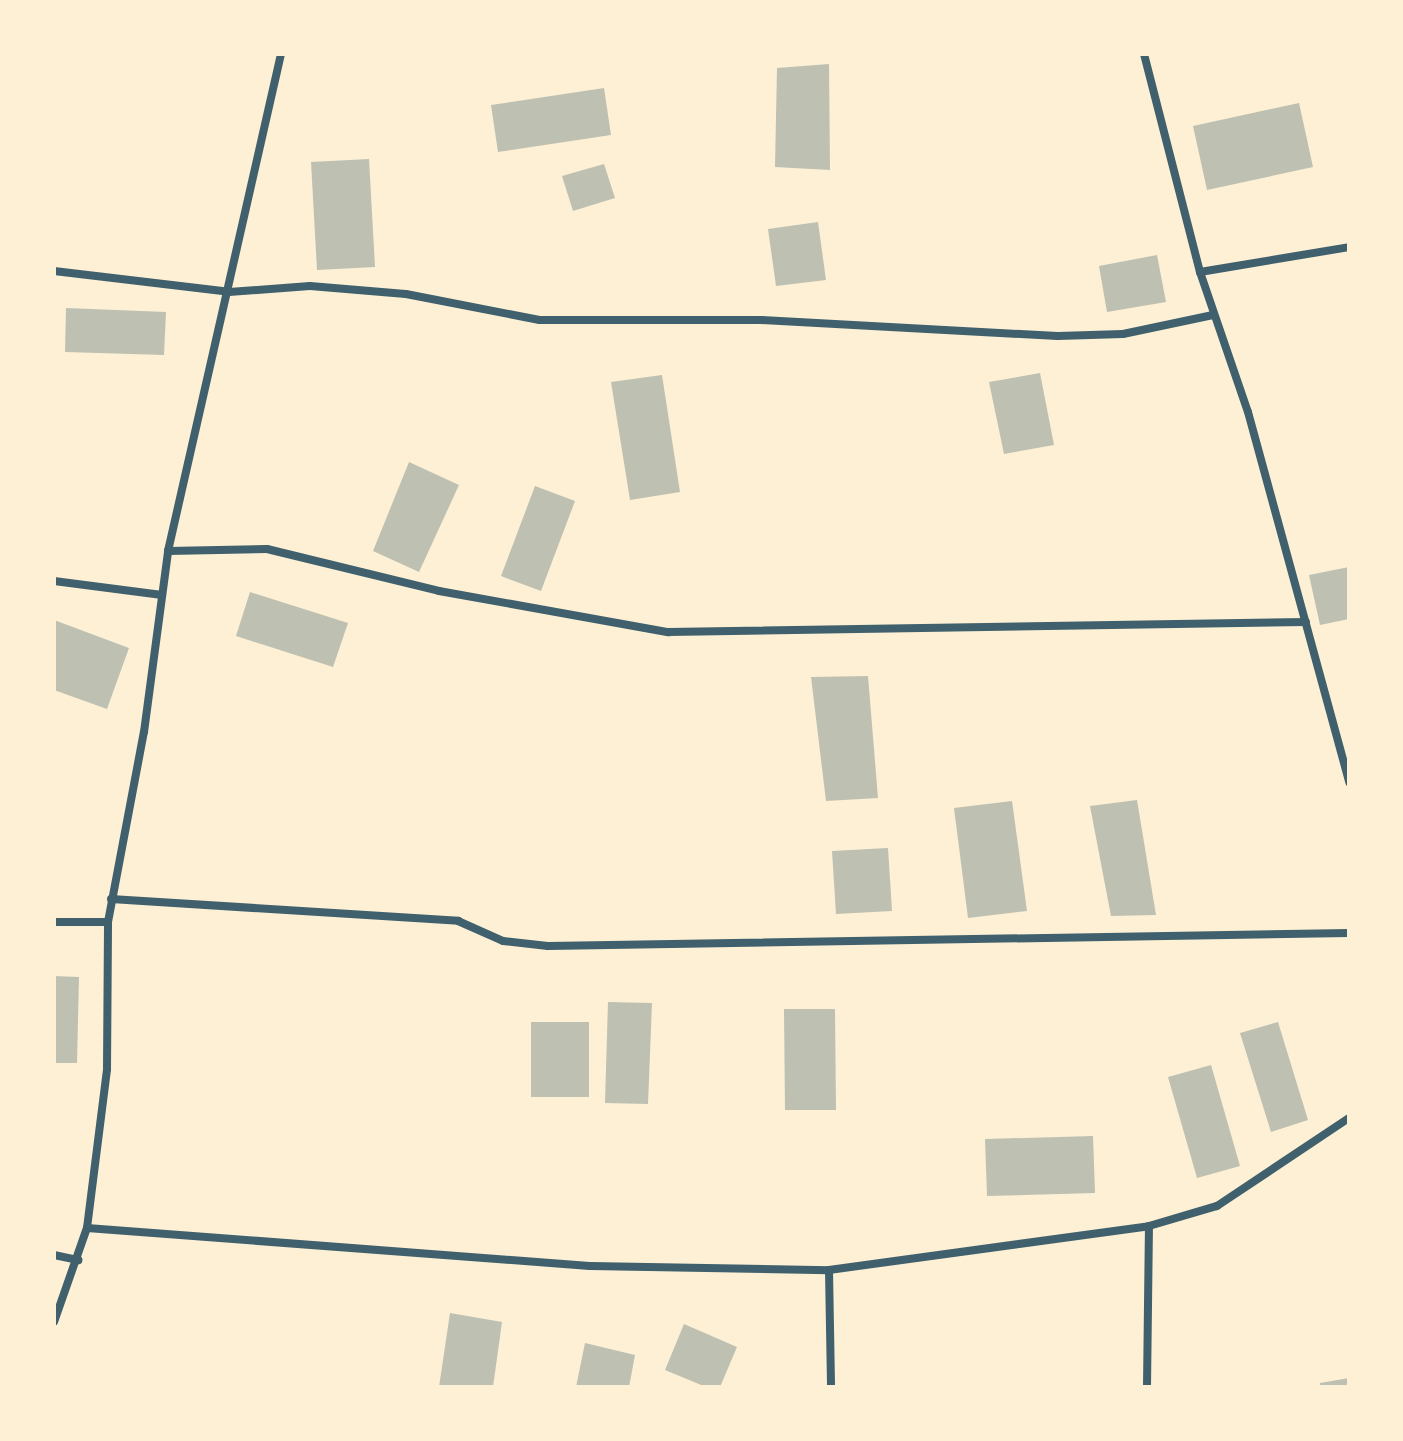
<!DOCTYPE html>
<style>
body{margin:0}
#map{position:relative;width:1403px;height:1441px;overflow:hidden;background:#fdf0d5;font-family:Arial,sans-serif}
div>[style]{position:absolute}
.building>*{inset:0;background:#bec0b2}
.minor>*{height:8px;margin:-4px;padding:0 4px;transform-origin:4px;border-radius:4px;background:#3f606c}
span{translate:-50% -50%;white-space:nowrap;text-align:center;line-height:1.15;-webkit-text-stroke:7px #fdf0d5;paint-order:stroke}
.frame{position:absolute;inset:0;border:56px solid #fdf0d5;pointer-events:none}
</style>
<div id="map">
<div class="building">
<i style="clip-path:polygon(829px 64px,830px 170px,775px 167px,777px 68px)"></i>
<i style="clip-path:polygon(604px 88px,611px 135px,498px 152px,491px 105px)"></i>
<i style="clip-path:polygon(1299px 103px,1313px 167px,1207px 190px,1193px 126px)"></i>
<i style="clip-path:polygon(369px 159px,375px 267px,317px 270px,311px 162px)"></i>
<i style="clip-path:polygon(604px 164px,615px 198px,573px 211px,562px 176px)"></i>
<i style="clip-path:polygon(818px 222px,826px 280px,776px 286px,768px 229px)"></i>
<i style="clip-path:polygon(1157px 255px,1166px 302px,1107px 312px,1099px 266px)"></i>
<i style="clip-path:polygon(66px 308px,166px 312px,164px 355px,65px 352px)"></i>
<i style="clip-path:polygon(1040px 373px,1054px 445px,1004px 454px,989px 382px)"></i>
<i style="clip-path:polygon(662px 375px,680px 492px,630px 500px,611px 382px)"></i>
<i style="clip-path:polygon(409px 462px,459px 485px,419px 572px,373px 551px)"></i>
<i style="clip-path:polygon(535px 486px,575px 501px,541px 591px,501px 576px)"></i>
<i style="clip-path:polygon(1349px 567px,1349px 619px,1320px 625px,1309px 575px)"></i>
<i style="clip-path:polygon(250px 592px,348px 623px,333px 667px,236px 636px)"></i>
<i style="clip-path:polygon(54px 620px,129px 648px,107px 709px,54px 690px)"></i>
<i style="clip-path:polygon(868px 676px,878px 798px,826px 801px,811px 677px)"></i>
<i style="clip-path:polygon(1137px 800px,1156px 915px,1111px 916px,1090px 806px)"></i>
<i style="clip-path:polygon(1012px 801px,1027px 911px,968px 918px,954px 808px)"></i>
<i style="clip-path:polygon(888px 848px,892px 911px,836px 914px,832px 851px)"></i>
<i style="clip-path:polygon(54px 976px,79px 977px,77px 1063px,54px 1063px)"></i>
<i style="clip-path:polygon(608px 1002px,652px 1003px,648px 1104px,605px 1103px)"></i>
<i style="clip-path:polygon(784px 1009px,835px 1009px,836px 1110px,785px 1110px)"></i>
<i style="clip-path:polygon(531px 1022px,589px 1022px,589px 1097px,531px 1097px)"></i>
<i style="clip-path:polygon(1278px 1022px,1308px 1120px,1271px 1132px,1240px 1033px)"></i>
<i style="clip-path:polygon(1211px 1065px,1240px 1166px,1197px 1178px,1168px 1077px)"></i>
<i style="clip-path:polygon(1093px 1136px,1095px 1193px,987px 1196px,985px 1139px)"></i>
<i style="clip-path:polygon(450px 1313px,502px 1322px,493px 1387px,439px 1387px)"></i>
<i style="clip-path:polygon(684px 1324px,737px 1347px,720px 1387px,706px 1387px,665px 1370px)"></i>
<i style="clip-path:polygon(585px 1343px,635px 1355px,629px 1387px,576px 1387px)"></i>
<i style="clip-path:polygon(1349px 1378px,1349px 1387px,1320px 1387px,1320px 1383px)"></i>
</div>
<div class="minor">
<i style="left:1144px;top:54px;width:225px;rotate:75.6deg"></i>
<i style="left:1200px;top:272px;width:148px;rotate:71.1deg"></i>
<i style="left:1248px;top:412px;width:384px;rotate:74.7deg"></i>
<i style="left:54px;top:271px;width:176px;rotate:6.8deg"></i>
<i style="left:229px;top:292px;width:81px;rotate:-4.2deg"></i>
<i style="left:310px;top:286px;width:96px;rotate:4.8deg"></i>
<i style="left:406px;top:294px;width:136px;rotate:11deg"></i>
<i style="left:540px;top:320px;width:221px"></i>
<i style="left:761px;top:320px;width:297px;rotate:3.1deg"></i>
<i style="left:1058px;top:336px;width:65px;rotate:-1.8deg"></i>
<i style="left:1123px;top:334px;width:92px;rotate:-11.9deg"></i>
<i style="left:1200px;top:272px;width:151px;rotate:-9.5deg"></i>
<i style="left:168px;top:551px;width:99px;rotate:-1.2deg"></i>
<i style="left:267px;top:549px;width:177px;rotate:13.7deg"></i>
<i style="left:439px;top:591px;width:233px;rotate:10.2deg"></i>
<i style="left:668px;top:632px;width:638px;rotate:-0.9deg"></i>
<i style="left:54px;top:581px;width:109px;rotate:7.4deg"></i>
<i style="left:111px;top:899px;width:348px;rotate:3.6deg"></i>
<i style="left:458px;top:921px;width:49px;rotate:24deg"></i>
<i style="left:503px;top:941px;width:45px;rotate:6.3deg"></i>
<i style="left:548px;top:946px;width:801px;rotate:-0.93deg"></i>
<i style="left:54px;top:922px;width:54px"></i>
<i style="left:87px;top:1228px;width:504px;rotate:4.32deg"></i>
<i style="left:590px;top:1266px;width:239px;rotate:1deg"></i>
<i style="left:829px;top:1270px;width:323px;rotate:-7.8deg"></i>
<i style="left:1149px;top:1226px;width:71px;rotate:-16.4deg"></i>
<i style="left:1217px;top:1206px;width:159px;rotate:-33.7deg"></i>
<i style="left:54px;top:1255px;width:25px;rotate:12deg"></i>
<i style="left:829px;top:1270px;width:117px;rotate:89deg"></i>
<i style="left:54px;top:1322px;width:100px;rotate:-70.7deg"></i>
<i style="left:87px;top:1228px;width:160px;rotate:-82.8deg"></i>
<i style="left:107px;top:1069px;width:147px;rotate:-89.6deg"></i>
<i style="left:108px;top:922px;width:193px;rotate:-79.3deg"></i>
<i style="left:144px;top:732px;width:183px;rotate:-82.4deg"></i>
<i style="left:168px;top:551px;width:510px;rotate:-77.19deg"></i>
<i style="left:1147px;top:1387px;width:161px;rotate:-89.3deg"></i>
</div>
<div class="frame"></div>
</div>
